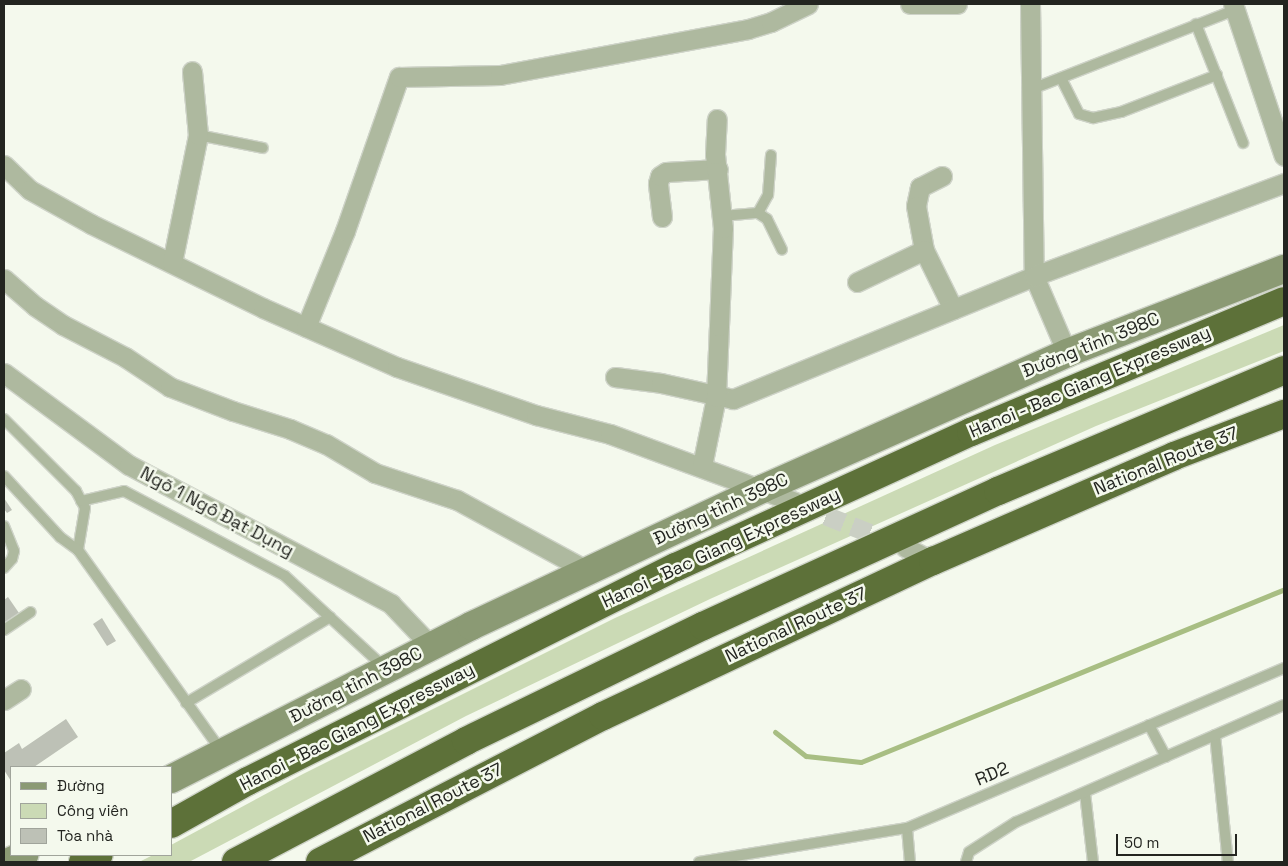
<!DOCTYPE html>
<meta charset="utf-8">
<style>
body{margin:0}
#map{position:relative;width:1288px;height:866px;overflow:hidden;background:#f4f9ed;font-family:"Space Grotesk",sans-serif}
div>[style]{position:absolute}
.green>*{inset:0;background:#cbdab5}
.stream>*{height:5px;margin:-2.5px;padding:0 2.5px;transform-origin:2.5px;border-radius:2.5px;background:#a8be83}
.building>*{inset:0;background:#bdc1b6}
.street-tunnel>*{height:19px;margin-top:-9.5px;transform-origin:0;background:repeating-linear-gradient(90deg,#cacfc4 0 19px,transparent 0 28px)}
.roads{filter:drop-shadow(1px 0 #ced3c8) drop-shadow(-1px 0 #ced3c8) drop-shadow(0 1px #ced3c8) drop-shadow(0 -1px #ced3c8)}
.lane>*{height:10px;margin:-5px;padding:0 5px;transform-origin:5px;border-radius:5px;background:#aeb99f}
.street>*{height:19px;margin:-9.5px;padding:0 9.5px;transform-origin:9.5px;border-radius:9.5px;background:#aeb99f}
.secondary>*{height:28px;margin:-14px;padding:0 14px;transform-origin:14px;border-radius:14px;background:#8b9a74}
.highway>*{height:28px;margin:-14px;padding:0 14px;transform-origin:14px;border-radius:14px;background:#5d7139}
span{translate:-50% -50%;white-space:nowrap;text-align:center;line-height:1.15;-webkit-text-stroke:5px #f4f9ed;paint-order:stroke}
.street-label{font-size:18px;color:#232520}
.frame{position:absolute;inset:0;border:5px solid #232520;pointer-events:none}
.legend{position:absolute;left:10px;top:766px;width:162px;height:90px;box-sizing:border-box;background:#f4f9ed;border:1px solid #a0a49b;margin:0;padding:6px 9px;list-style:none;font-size:15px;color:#232520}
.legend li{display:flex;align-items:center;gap:10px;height:25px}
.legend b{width:25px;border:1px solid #a0a49b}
.scale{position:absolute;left:1116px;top:834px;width:121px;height:22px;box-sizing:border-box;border:2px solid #232520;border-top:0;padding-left:6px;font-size:15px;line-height:18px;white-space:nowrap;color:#232520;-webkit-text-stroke:4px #f4f9ed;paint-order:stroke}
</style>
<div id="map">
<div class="green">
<i style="clip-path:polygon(1284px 325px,1284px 351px,1096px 426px,710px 599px,466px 716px,189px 862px,139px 862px,153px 855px,171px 855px,171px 845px,303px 774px,615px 618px,995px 445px)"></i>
</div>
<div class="stream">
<i style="left:775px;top:732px;width:39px;rotate:38deg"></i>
<i style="left:806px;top:756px;width:55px;rotate:6.2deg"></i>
<i style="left:861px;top:762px;width:457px;rotate:-22.2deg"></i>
</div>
<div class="building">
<i style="clip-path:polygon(4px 498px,12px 510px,7px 513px,4px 509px)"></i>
<i style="clip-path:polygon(8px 597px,19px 613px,4px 623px,4px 600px)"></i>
<i style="clip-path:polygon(102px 618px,116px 641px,107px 646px,93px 624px)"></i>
<i style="clip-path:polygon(66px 719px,78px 737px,34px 767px,11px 767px,11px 781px,4px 770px,4px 753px,19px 743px,22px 749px)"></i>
</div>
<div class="street-tunnel">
<i style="left:800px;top:505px;width:102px;rotate:21.8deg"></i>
</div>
<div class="roads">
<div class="lane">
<i style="left:1196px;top:24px;width:128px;rotate:68.4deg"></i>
<i style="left:1061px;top:78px;width:40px;rotate:63.4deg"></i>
<i style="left:1079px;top:114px;width:15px;rotate:16deg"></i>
<i style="left:1093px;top:118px;width:29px;rotate:-12deg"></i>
<i style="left:1121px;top:112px;width:103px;rotate:-21.1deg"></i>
<i style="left:1032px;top:89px;width:218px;rotate:-21.3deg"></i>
<i style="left:198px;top:135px;width:66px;rotate:11.3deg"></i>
<i style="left:758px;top:213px;width:21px;rotate:-61deg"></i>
<i style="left:768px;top:195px;width:40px;rotate:-85.7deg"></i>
<i style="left:722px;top:216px;width:36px;rotate:-5deg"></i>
<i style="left:758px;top:213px;width:11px;rotate:34deg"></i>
<i style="left:767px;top:219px;width:34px;rotate:64deg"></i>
<i style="left:4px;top:419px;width:102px;rotate:45deg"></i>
<i style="left:76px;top:491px;width:19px;rotate:62deg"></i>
<i style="left:85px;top:508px;width:43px;rotate:99.5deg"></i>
<i style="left:78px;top:550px;width:248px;rotate:54.5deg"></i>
<i style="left:4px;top:476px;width:83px;rotate:47.4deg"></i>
<i style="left:60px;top:537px;width:22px;rotate:36deg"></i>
<i style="left:81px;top:501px;width:44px;rotate:-13.1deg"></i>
<i style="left:124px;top:491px;width:182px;rotate:27.8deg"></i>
<i style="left:285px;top:576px;width:136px;rotate:42.6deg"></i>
<i style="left:4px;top:526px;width:27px;rotate:68deg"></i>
<i style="left:14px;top:551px;width:8px;rotate:104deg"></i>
<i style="left:12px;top:559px;width:12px;rotate:132deg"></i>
<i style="left:4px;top:630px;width:32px;rotate:-34deg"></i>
<i style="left:186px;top:703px;width:168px;rotate:-30.8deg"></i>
<i style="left:1149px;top:725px;width:36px;rotate:62deg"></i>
<i style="left:1215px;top:735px;width:128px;rotate:84.2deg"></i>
<i style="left:1085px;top:793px;width:69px;rotate:83.4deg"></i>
<i style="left:907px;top:828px;width:34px;rotate:85deg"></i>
<i style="left:699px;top:862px;width:211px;rotate:-9.3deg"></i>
<i style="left:907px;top:828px;width:410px;rotate:-23deg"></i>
<i style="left:966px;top:862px;width:10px;rotate:-73deg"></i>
<i style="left:969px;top:852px;width:56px;rotate:-32.6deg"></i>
<i style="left:1016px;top:822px;width:292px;rotate:-23.6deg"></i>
</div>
<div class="street">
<i style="left:910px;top:4px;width:47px"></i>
<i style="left:1030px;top:4px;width:272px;rotate:89.2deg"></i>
<i style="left:1034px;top:276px;width:84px;rotate:66.8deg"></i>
<i style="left:1233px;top:4px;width:160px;rotate:71.5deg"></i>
<i style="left:4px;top:165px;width:36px;rotate:44deg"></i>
<i style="left:30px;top:190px;width:70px;rotate:29.1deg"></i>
<i style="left:91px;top:224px;width:191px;rotate:26deg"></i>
<i style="left:263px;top:308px;width:146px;rotate:23.8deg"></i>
<i style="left:397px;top:367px;width:147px;rotate:19.1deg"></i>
<i style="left:536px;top:415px;width:76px;rotate:14.4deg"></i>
<i style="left:610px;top:434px;width:197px;rotate:20.2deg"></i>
<i style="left:942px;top:176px;width:25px;rotate:153deg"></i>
<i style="left:920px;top:187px;width:19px;rotate:102deg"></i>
<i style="left:916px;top:206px;width:45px;rotate:79.7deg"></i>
<i style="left:924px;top:250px;width:66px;rotate:63.8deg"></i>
<i style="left:662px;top:217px;width:34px;rotate:-97deg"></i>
<i style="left:658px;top:183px;width:7px;rotate:-74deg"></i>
<i style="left:660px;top:176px;width:7px;rotate:-34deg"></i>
<i style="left:666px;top:172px;width:52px;rotate:-3.3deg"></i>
<i style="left:172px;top:263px;width:131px;rotate:-78.5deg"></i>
<i style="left:198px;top:135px;width:64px;rotate:-95.4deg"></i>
<i style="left:4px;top:279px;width:41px;rotate:41.1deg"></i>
<i style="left:35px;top:306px;width:34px;rotate:34deg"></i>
<i style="left:63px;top:325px;width:70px;rotate:27.3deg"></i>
<i style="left:125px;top:357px;width:54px;rotate:33.7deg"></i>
<i style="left:170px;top:387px;width:67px;rotate:20.9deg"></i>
<i style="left:233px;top:411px;width:60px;rotate:17.5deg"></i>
<i style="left:290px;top:429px;width:39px;rotate:23deg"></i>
<i style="left:326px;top:444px;width:57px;rotate:30.6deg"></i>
<i style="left:375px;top:473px;width:86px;rotate:18.2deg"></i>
<i style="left:457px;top:500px;width:149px;rotate:28.5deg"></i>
<i style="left:857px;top:282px;width:74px;rotate:-25.5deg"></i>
<i style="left:306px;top:327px;width:104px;rotate:-67.9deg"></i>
<i style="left:345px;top:231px;width:163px;rotate:-70.7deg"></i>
<i style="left:399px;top:77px;width:101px;rotate:-1.1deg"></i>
<i style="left:500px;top:75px;width:252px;rotate:-10.5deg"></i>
<i style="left:748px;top:29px;width:24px;rotate:-17deg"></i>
<i style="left:771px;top:22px;width:41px;rotate:-25.9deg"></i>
<i style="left:4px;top:373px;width:155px;rotate:36.4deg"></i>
<i style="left:129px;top:465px;width:297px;rotate:27.9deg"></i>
<i style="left:391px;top:604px;width:58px;rotate:46.4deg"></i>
<i style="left:615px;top:377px;width:46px;rotate:7.4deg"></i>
<i style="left:661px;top:383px;width:74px;rotate:12.5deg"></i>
<i style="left:733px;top:399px;width:325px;rotate:-22.2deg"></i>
<i style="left:1034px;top:276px;width:267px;rotate:-20.4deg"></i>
<i style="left:702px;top:466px;width:70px;rotate:-78.5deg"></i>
<i style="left:716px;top:397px;width:71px;rotate:-87.6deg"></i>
<i style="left:719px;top:326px;width:98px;rotate:-87.7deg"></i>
<i style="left:723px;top:228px;width:74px;rotate:-96.2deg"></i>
<i style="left:715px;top:154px;width:35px;rotate:-87deg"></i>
<i style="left:905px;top:547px;width:31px;rotate:27deg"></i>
<i style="left:4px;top:700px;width:20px;rotate:-33deg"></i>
</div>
<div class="secondary">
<i style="left:171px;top:779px;width:337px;rotate:-27deg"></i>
<i style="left:471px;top:626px;width:322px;rotate:-25.2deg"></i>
<i style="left:762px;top:489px;width:334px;rotate:-24deg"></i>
<i style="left:1067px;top:353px;width:233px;rotate:-21.2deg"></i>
<i style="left:9px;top:862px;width:17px;rotate:-25deg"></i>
</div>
<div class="highway">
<i style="left:171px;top:824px;width:88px;rotate:-29.2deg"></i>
<i style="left:248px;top:781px;width:479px;rotate:-26.6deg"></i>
<i style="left:676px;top:567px;width:324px;rotate:-24.6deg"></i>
<i style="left:971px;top:432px;width:339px;rotate:-22.7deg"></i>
<i style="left:83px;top:862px;width:17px;rotate:-24deg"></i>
<i style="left:236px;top:862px;width:260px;rotate:-27.7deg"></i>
<i style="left:466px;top:741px;width:263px;rotate:-25.9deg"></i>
<i style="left:703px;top:626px;width:324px;rotate:-24.6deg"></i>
<i style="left:998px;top:491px;width:311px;rotate:-22.9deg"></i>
<i style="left:320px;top:862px;width:318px;rotate:-27.3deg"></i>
<i style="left:603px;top:716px;width:365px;rotate:-25.2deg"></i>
<i style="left:933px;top:561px;width:263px;rotate:-23.5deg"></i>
<i style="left:1174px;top:456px;width:118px;rotate:-20.9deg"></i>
</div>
</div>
<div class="street-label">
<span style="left:1091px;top:345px;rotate:-22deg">Đường tỉnh 398C</span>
<span style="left:1090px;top:382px;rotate:-23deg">Hanoi - Bac Giang Expressway</span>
<span style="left:1166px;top:461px;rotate:-22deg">National Route 37</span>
<span style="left:721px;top:509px;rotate:-25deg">Đường tỉnh 398C</span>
<span style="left:217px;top:512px;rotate:28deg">Ngõ 1 Ngô Đạt Dụng</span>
<span style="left:721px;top:548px;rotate:-25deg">Hanoi - Bac Giang Expressway</span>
<span style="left:796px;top:625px;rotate:-25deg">National Route 37</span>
<span style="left:356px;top:685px;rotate:-27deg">Đường tỉnh 398C</span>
<span style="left:357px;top:727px;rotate:-27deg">Hanoi - Bac Giang Expressway</span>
<span style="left:992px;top:774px;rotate:-23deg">RD2</span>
<span style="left:433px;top:803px;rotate:-27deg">National Route 37</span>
</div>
<div class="frame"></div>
<ul class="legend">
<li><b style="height:6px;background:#8b9a74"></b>Đường</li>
<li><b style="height:14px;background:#cbdab5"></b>Công viên</li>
<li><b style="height:14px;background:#bdc1b6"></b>Tòa nhà</li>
</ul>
<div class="scale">50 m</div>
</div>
